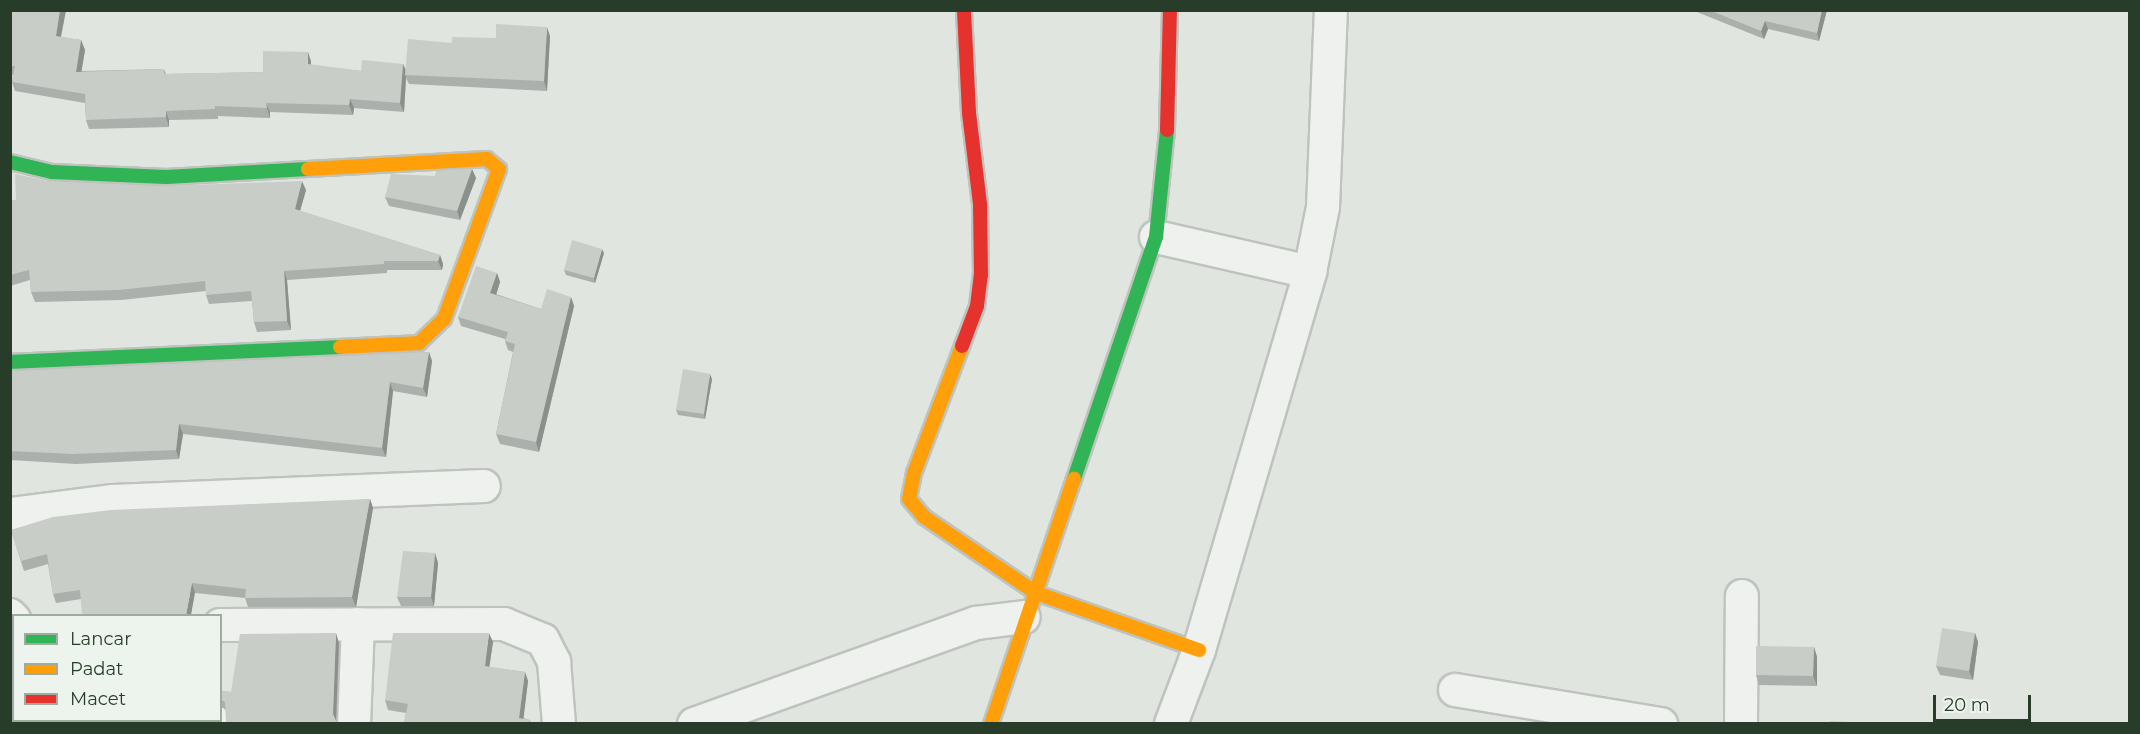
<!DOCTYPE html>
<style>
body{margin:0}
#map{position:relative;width:2140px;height:734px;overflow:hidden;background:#e0e5e0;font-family:Montserrat,sans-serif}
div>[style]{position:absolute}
.roads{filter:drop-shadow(2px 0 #bec3be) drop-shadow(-2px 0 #bec3be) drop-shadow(0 2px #bec3be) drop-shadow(0 -2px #bec3be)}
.street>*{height:32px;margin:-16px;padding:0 16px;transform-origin:16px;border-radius:16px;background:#eff1ef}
.fast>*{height:14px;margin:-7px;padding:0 7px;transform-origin:7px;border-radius:7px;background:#30b455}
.slow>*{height:14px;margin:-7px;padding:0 7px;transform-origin:7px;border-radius:7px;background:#ff9f0a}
.jam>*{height:14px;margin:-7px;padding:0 7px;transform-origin:7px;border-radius:7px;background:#e5322d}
.wall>*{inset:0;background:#acb0ac}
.shaded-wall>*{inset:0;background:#8c908c}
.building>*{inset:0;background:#c8cdc8}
span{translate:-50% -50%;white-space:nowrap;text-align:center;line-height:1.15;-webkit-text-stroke:6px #edf4ed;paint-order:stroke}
.frame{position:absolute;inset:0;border:12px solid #283d29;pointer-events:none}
.legend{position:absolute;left:12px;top:614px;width:210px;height:108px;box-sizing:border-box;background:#edf4ed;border:2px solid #9eab9f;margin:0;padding:8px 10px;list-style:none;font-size:18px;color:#283d29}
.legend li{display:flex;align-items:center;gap:12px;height:30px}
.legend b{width:30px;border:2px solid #9eab9f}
.scale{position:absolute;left:1933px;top:695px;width:98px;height:27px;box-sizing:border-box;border:3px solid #283d29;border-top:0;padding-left:8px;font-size:18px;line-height:21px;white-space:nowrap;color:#283d29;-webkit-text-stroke:4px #edf4ed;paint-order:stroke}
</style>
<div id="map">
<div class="roads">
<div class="street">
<i style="left:1156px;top:237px;width:158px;rotate:12.8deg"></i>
<i style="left:10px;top:514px;width:104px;rotate:-7.2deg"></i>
<i style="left:113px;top:501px;width:371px;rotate:-2.3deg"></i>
<i style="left:10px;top:615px;width:6px;rotate:45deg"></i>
<i style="left:220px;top:625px;width:284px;rotate:-0.2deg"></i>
<i style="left:504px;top:624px;width:42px;rotate:22.3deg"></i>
<i style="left:543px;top:640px;width:25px;rotate:63deg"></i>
<i style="left:554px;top:662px;width:62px;rotate:85.4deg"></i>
<i style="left:1455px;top:690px;width:209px;rotate:9.4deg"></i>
<i style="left:53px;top:720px;width:4px;rotate:76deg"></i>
<i style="left:213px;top:720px;width:4px;rotate:90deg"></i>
<i style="left:354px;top:724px;width:100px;rotate:-87.7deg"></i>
<i style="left:694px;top:724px;width:300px;rotate:-19.7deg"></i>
<i style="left:976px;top:623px;width:48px;rotate:-7.1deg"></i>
<i style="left:1171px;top:724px;width:79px;rotate:-69.3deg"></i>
<i style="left:1199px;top:650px;width:394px;rotate:-73.6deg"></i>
<i style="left:1310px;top:272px;width:66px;rotate:-78.7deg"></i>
<i style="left:1323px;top:207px;width:197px;rotate:-87.7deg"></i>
<i style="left:1741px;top:724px;width:128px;rotate:-89.6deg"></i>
</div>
<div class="fast">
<i style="left:10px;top:162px;width:43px;rotate:13.4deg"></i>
<i style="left:52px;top:172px;width:114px;rotate:2.5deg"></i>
<i style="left:166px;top:177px;width:142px;rotate:-3.2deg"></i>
<i style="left:10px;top:362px;width:330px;rotate:-2.6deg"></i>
<i style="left:1074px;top:479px;width:256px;rotate:-71.3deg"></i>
<i style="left:1156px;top:237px;width:108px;rotate:-84.1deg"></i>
</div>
<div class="slow">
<i style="left:308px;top:169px;width:179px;rotate:-3.2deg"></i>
<i style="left:487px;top:159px;width:16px;rotate:40deg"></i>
<i style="left:499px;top:169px;width:160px;rotate:110.1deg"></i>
<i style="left:444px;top:319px;width:35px;rotate:136deg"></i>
<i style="left:419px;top:343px;width:79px;rotate:177.1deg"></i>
<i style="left:962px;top:346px;width:136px;rotate:110.7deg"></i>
<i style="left:914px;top:473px;width:26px;rotate:101deg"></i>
<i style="left:909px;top:499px;width:23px;rotate:50deg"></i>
<i style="left:924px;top:517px;width:135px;rotate:34.2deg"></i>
<i style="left:1036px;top:593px;width:173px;rotate:19.3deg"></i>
<i style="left:991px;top:724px;width:259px;rotate:-71.3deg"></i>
</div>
<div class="jam">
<i style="left:1167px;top:130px;width:120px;rotate:-88.6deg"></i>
<i style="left:962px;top:346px;width:43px;rotate:-69.4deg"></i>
<i style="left:977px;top:306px;width:31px;rotate:-83deg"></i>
<i style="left:981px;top:275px;width:71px;rotate:-90.8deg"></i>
<i style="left:980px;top:204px;width:92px;rotate:-96.9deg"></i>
<i style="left:969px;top:113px;width:103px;rotate:-92.8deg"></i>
</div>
</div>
<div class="wall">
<i style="clip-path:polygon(10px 10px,66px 10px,61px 37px,81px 40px,85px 50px,81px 71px,164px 69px,166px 74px,263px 72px,311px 61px,311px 65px,361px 71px,403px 64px,406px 70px,452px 43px,496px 38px,550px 36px,547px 91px,409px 84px,406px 78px,404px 112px,354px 108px,353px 115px,270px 112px,270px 118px,218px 116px,218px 119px,169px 120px,169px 127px,89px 129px,86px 120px,85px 103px,15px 91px,12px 82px,13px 75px,10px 74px)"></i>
<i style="clip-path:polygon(1692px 10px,1827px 10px,1819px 41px,1768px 29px,1764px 39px)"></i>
<i style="clip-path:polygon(472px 169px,476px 178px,460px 220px,389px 206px,385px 197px,435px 176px)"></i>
<i style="clip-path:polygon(48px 181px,162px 186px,306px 190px,300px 211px,440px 255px,443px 264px,442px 270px,387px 270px,387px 273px,287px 280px,291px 330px,257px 332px,254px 322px,252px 301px,209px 304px,206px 295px,206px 291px,121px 300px,35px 302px,31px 292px,30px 280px,10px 286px,10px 200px,16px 200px)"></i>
<i style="clip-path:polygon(604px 253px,595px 283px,566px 275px,564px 270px)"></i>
<i style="clip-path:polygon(497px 273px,500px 282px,496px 294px,541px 309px,571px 297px,574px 306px,539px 452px,500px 444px,496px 434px,513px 352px,508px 350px,505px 341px,505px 339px,461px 326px,458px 317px)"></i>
<i style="clip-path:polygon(429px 352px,432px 361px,427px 397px,393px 391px,386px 457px,183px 434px,179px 459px,76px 464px,10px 460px,10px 371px)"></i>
<i style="clip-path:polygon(712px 379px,705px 419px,678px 415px,676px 410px)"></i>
<i style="clip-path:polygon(370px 499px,373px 508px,356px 607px,248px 607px,245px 598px,195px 593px,81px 599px,56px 603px,53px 594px,48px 564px,24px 571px,11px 530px)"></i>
<i style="clip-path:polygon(435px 553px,438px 563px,434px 606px,401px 606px,397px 597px)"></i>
<i style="clip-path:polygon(1975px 633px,1978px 642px,1973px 680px,1940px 675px,1936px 666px)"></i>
<i style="clip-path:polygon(493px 642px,489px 667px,525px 672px,528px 681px,523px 718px,530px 720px,531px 723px,404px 723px,406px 713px,388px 710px,385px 700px)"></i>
<i style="clip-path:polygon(339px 643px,336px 721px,337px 723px,226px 723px,226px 710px,220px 706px,220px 691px,231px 692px)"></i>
<i style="clip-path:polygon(1814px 647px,1817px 657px,1817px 686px,1759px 685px,1756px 675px)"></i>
</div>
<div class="shaded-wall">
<i style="clip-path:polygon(60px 10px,66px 10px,59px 46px,56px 36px)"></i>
<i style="clip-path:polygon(1822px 10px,1827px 10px,1819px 41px,1817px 33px)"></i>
<i style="clip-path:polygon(1765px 21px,1768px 29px,1764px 39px,1761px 31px)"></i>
<i style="clip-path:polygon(547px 27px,550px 36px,547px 91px,544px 81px)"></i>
<i style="clip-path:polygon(81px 40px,85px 50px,80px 81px,76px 72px)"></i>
<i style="clip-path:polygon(308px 52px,311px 61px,311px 74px,308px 64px)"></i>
<i style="clip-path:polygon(403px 64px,407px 74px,405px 75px,406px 78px,404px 112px,400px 103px)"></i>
<i style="clip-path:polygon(350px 99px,354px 108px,353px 115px,349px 105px)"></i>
<i style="clip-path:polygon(266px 103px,270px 112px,270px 118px,267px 108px)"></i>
<i style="clip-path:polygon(166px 111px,169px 120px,169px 127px,166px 117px)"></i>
<i style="clip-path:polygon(472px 169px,476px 178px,460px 220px,457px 211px)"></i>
<i style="clip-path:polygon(302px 181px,306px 190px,298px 218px,295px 209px)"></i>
<i style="clip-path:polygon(602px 249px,604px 253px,595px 283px,594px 278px)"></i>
<i style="clip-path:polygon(440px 255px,443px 264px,442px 270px,438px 261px)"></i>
<i style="clip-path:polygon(284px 271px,287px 280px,291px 330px,287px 321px)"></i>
<i style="clip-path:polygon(497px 273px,500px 282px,494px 302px,490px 293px)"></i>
<i style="clip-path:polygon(571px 297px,574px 306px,539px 452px,536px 442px)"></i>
<i style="clip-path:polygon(429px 352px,432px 361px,427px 397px,423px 388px)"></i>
<i style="clip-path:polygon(710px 374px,712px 379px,705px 419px,704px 414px)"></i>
<i style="clip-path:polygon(390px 382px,393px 391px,386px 457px,382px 448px)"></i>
<i style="clip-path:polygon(179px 424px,183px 434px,179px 459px,176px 450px)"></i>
<i style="clip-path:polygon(370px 499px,373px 508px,356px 607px,352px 597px)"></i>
<i style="clip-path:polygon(435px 553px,438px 563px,434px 606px,431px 597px)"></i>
<i style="clip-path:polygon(192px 583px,195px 593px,191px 615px,186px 615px)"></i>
<i style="clip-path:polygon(336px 633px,339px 643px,336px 723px,333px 714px)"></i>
<i style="clip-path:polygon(489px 633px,493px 642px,488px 676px,485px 666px)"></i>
<i style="clip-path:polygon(1975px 633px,1978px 642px,1973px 680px,1969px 671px)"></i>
<i style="clip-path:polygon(1814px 647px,1817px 657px,1817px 686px,1813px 676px)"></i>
<i style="clip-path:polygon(525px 672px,528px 681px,523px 723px,519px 718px)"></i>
</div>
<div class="building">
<i style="clip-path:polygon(10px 10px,60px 10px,56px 36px,81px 40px,76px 72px,164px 69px,164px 74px,263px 72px,263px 51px,308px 52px,308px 64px,361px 71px,362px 60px,403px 64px,400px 103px,350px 99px,349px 105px,266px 103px,267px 108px,215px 106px,215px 109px,166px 111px,166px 117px,86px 120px,85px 94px,12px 82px,15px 66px,10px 66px)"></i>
<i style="clip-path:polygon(1709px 10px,1822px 10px,1817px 33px,1765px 21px,1761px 31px)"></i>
<i style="clip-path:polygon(496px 24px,547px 27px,544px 81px,405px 75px,408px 39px,452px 43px,452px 37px,496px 38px)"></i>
<i style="clip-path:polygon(472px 169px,457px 211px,385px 197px,391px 174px,435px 176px,436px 171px)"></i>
<i style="clip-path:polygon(15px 174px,48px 181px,162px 186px,302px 181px,295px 209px,440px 255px,438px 261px,384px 261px,384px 264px,284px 271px,287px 321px,254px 322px,251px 291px,206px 295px,205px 281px,118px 290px,31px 292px,29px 270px,10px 275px,10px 200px,16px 200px)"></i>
<i style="clip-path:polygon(572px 240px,602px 249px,594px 278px,564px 270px)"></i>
<i style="clip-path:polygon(476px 266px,497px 273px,490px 293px,541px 309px,547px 289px,571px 297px,536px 442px,496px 434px,515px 344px,505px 341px,508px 332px,458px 317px)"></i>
<i style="clip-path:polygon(429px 352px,423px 388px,390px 382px,382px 448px,179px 424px,176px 450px,73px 454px,10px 451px,10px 371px)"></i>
<i style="clip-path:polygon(683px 369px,710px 374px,704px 414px,676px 410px)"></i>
<i style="clip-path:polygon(370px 499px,352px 597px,245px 598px,246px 589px,192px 583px,186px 615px,82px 615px,80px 590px,53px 594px,47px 554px,21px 561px,11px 530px,53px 517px,111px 510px)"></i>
<i style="clip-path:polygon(403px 551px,435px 553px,431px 597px,397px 597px)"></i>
<i style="clip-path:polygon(1942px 628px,1975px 633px,1969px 671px,1936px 666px)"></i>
<i style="clip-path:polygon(336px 633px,333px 714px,337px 723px,236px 723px,226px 722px,225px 702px,220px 699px,220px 691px,231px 692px,240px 634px)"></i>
<i style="clip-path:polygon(393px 633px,489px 633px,485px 666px,525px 672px,519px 718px,530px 720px,529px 723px,404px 723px,408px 704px,385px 700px)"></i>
<i style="clip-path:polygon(1756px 646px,1814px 647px,1813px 676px,1756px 675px)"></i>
<i style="clip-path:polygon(14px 662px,14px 720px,34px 720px,36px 723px,10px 723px,10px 663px)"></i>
<i style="clip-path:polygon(93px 720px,194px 720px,194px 723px,180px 721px,180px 723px,93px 723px)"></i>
<i style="clip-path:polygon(1830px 721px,1872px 723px,1830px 723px)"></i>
</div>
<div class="frame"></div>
<ul class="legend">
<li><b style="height:8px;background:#30b455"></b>Lancar</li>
<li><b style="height:8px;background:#ff9f0a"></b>Padat</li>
<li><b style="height:8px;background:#e5322d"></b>Macet</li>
</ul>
<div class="scale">20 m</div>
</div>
